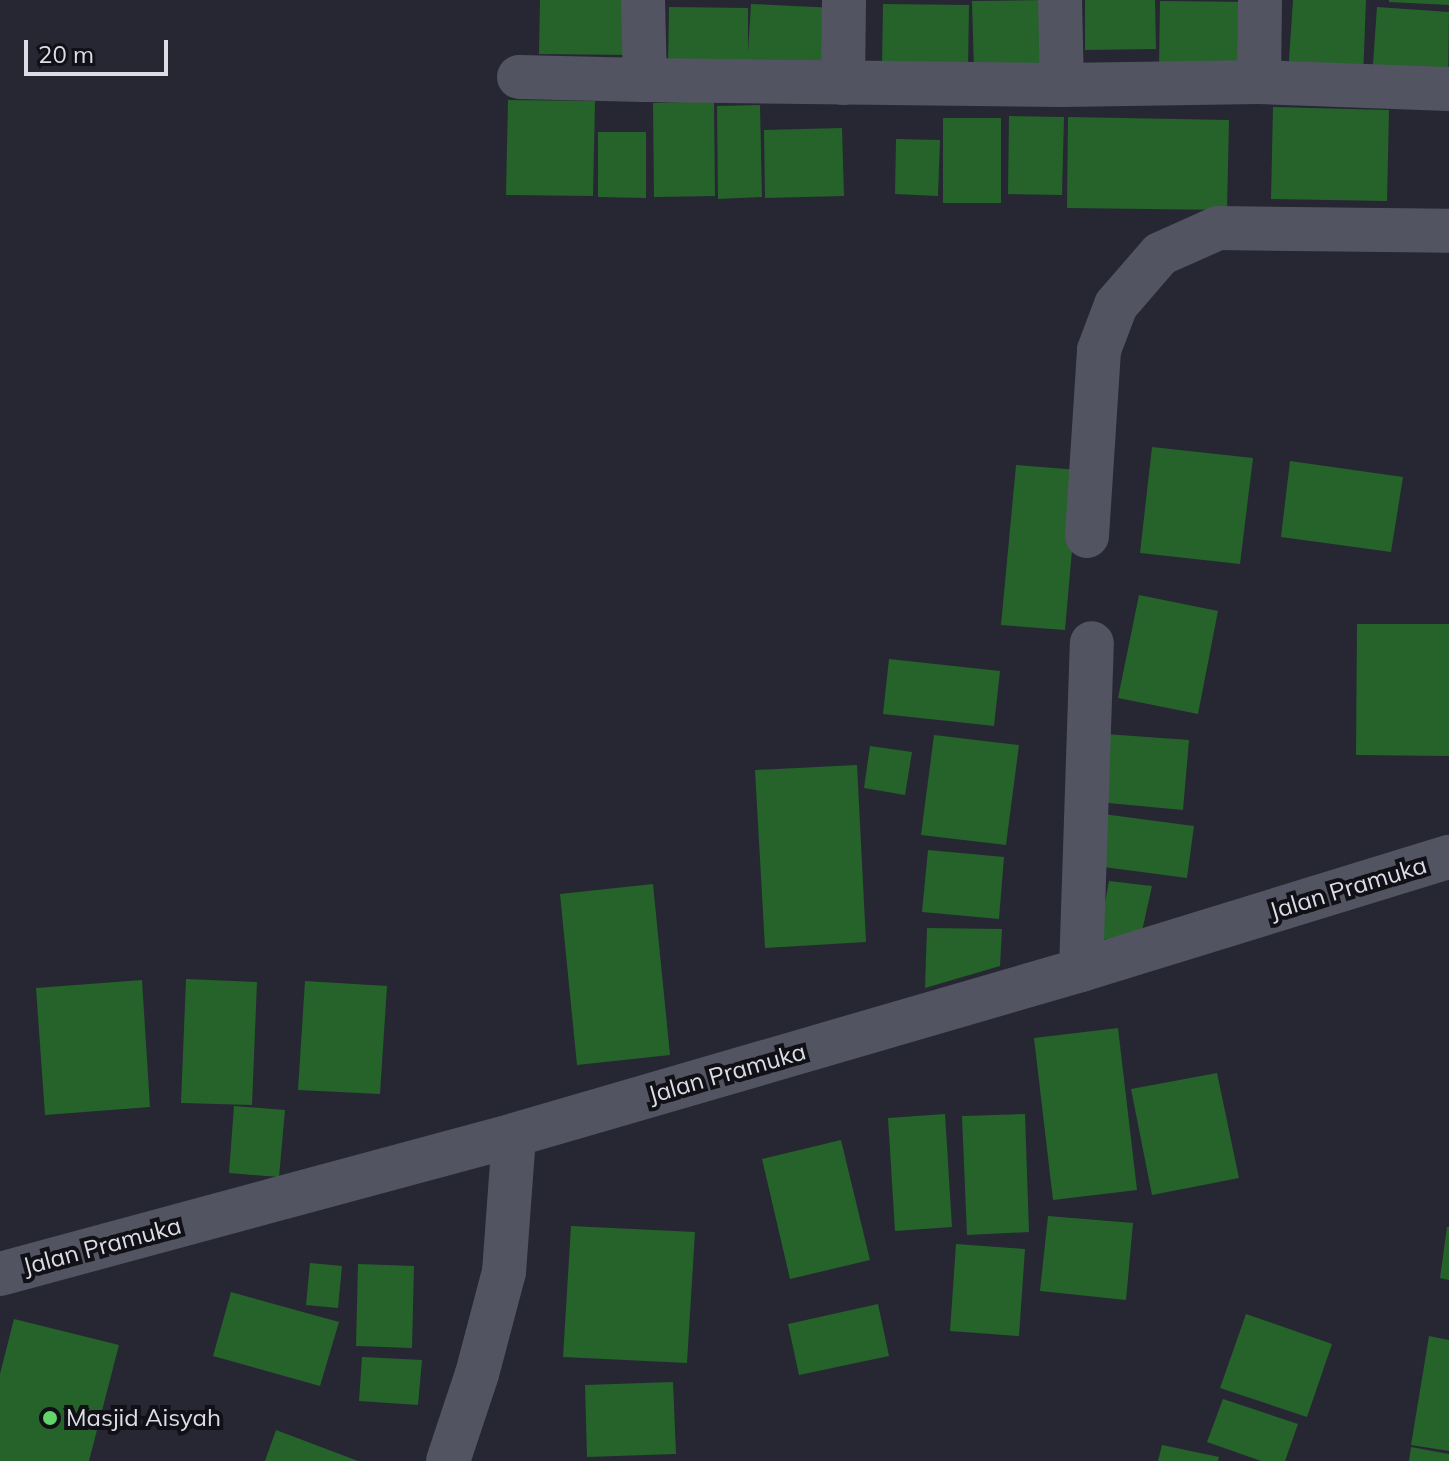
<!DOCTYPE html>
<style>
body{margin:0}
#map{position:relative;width:1449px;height:1461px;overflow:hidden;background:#262733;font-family:Mulish,sans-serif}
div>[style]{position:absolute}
.building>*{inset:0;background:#25632b}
.minor>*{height:44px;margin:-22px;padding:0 22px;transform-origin:22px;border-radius:22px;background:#535462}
.tertiary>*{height:44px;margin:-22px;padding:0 22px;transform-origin:22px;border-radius:22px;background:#535462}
.dots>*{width:22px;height:22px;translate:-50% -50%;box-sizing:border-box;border:4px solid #101016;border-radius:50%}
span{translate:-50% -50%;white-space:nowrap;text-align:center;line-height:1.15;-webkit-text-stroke:8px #101016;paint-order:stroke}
.street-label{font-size:24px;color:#dcdde5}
.poi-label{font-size:24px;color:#dcdde5}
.left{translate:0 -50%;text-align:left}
.scale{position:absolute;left:24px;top:40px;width:144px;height:36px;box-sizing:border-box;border:4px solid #dcdde5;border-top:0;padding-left:10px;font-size:24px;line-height:28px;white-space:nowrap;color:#dcdde5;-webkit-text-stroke:6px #101016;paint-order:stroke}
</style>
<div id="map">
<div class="building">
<i style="clip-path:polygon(540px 0,631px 0,630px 55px,539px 54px)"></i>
<i style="clip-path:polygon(1047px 0,1050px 69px,974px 71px,972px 1px)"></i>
<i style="clip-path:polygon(1085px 0,1155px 0,1156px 49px,1085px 50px)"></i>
<i style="clip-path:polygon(1293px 0,1366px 0,1363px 78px,1288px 75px)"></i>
<i style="clip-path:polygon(1389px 0,1449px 0,1449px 5px,1389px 2px)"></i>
<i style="clip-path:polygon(1160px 1px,1252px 2px,1252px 69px,1159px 69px)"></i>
<i style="clip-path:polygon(751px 4px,836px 8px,833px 70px,668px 65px,669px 7px,748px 8px,748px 52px)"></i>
<i style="clip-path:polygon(883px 4px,969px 5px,968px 70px,882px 68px)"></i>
<i style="clip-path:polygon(1377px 7px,1449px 12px,1448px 83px,1372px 78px)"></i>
<i style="clip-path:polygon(508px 100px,595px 101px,593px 196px,506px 195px)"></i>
<i style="clip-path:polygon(714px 101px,715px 196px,654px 197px,653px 103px)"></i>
<i style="clip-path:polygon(760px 105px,762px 197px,718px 199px,717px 106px)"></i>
<i style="clip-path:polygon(1273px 107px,1389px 110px,1387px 201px,1271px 199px)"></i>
<i style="clip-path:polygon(1009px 116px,1064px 117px,1062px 195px,1008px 194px)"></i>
<i style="clip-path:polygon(1068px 117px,1229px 120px,1227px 210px,1067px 208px)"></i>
<i style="clip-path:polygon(943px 118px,1001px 118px,1001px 203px,943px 203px)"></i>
<i style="clip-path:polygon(842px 128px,844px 196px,765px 198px,764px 130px)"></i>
<i style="clip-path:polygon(598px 132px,646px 132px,646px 198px,598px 197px)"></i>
<i style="clip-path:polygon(896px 139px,940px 140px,938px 196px,895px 194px)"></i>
<i style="clip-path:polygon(1152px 447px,1253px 458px,1240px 564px,1140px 553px)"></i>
<i style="clip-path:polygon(1290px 461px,1403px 477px,1391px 552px,1281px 537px)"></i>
<i style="clip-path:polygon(1016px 465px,1079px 470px,1065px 630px,1001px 625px)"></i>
<i style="clip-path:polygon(1139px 595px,1218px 611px,1198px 714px,1118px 698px)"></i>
<i style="clip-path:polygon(1357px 624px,1449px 624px,1449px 756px,1356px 755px)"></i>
<i style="clip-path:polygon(889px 659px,1000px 671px,994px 726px,883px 714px)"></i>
<i style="clip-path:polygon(1105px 734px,1189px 740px,1183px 810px,1098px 802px)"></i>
<i style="clip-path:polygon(934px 735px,1019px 745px,1006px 845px,921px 835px)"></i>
<i style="clip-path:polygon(870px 746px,912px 752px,905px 795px,864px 788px)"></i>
<i style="clip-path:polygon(857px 765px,866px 942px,765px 948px,755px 770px)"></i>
<i style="clip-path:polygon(1103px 814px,1194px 826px,1187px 878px,1096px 866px)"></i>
<i style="clip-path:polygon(928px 850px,1004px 857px,999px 919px,922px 912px)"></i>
<i style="clip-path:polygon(1109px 881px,1152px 886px,1142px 931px,1098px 941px)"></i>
<i style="clip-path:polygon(653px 884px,670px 1055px,577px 1065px,560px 894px)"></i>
<i style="clip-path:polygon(927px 928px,1002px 929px,1000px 966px,925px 988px)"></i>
<i style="clip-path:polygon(186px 979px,257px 982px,252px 1105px,181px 1103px)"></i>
<i style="clip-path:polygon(142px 980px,150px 1107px,45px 1115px,36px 988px)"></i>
<i style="clip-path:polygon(305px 981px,387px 986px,380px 1094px,298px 1090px)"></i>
<i style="clip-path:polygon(1118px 1028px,1137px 1190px,1053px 1200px,1034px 1038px)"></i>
<i style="clip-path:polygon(1217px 1073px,1239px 1178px,1152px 1195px,1131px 1089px)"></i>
<i style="clip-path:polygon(234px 1106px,285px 1110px,279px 1177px,229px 1173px)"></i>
<i style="clip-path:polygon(945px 1114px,952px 1227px,895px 1231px,888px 1118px)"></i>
<i style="clip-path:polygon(1025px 1114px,1029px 1232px,967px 1235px,962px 1116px)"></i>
<i style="clip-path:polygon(841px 1140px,870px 1260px,790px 1279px,762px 1159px)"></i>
<i style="clip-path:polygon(1048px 1216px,1133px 1223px,1126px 1300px,1040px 1291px)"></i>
<i style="clip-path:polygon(571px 1226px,695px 1232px,687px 1363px,563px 1357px)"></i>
<i style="clip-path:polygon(1447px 1227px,1449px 1227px,1449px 1280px,1440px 1278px)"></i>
<i style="clip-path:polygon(956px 1244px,1025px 1249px,1019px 1336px,950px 1331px)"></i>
<i style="clip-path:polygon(310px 1263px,342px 1266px,338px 1308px,306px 1305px)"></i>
<i style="clip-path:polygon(358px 1264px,414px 1266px,412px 1348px,356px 1346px)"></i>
<i style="clip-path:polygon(231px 1292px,339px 1322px,320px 1386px,213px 1356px)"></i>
<i style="clip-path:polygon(878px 1304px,889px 1356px,799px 1375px,788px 1324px)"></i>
<i style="clip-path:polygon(1246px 1314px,1332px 1344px,1307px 1417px,1220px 1388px)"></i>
<i style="clip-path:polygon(14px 1319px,119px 1345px,89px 1461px,0 1461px,0 1374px)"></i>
<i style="clip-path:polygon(1429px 1336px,1449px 1340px,1449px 1451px,1411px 1445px)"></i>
<i style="clip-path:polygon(362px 1357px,422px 1360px,418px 1405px,359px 1401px)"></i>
<i style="clip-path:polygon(673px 1382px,676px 1454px,587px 1457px,585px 1385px)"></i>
<i style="clip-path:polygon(1223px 1399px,1298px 1424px,1285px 1461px,1261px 1461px,1207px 1442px)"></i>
<i style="clip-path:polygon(276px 1430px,358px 1461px,265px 1461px)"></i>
<i style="clip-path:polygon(1162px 1445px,1219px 1457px,1218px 1461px,1158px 1461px)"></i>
<i style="clip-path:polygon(1411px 1447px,1449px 1454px,1449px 1461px,1409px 1461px)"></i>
</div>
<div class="minor">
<i style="left:643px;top:0;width:80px;rotate:88.6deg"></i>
<i style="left:645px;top:80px;width:417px;rotate:0.7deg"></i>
<i style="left:1062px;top:85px;width:197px;rotate:-0.9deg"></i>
<i style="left:1259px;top:82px;width:190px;rotate:2.1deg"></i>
<i style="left:1060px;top:0;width:85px;rotate:88.7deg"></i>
<i style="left:519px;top:77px;width:126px;rotate:1.4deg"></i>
<i style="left:1259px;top:82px;width:82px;rotate:-89.3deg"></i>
<i style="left:843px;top:83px;width:83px;rotate:-89.3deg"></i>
<i style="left:1087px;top:536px;width:186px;rotate:-86.3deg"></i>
<i style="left:1099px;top:350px;width:48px;rotate:-69.3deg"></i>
<i style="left:1116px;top:305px;width:67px;rotate:-49.2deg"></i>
<i style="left:1160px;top:254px;width:64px;rotate:-24.1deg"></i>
<i style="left:1218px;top:228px;width:231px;rotate:0.7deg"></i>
<i style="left:1081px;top:970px;width:327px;rotate:-88.1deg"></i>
<i style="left:448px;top:1461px;width:92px;rotate:-71.6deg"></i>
<i style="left:477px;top:1374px;width:106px;rotate:-75.2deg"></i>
<i style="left:504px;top:1272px;width:137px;rotate:-85.8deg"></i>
</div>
<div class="tertiary">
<i style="left:0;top:1274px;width:532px;rotate:-15.13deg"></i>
<i style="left:514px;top:1135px;width:591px;rotate:-16.23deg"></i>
<i style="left:1081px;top:970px;width:385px;rotate:-17.1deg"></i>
</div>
<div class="dots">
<i style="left:50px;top:1418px;background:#61d46a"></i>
</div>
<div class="street-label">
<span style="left:1348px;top:888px;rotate:-17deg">Jalan Pramuka</span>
<span style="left:727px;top:1073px;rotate:-16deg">Jalan Pramuka</span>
<span style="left:102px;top:1246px;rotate:-15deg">Jalan Pramuka</span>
</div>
<div class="poi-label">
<span class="left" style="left:66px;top:1418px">Masjid Aisyah</span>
</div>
<div class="scale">20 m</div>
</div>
